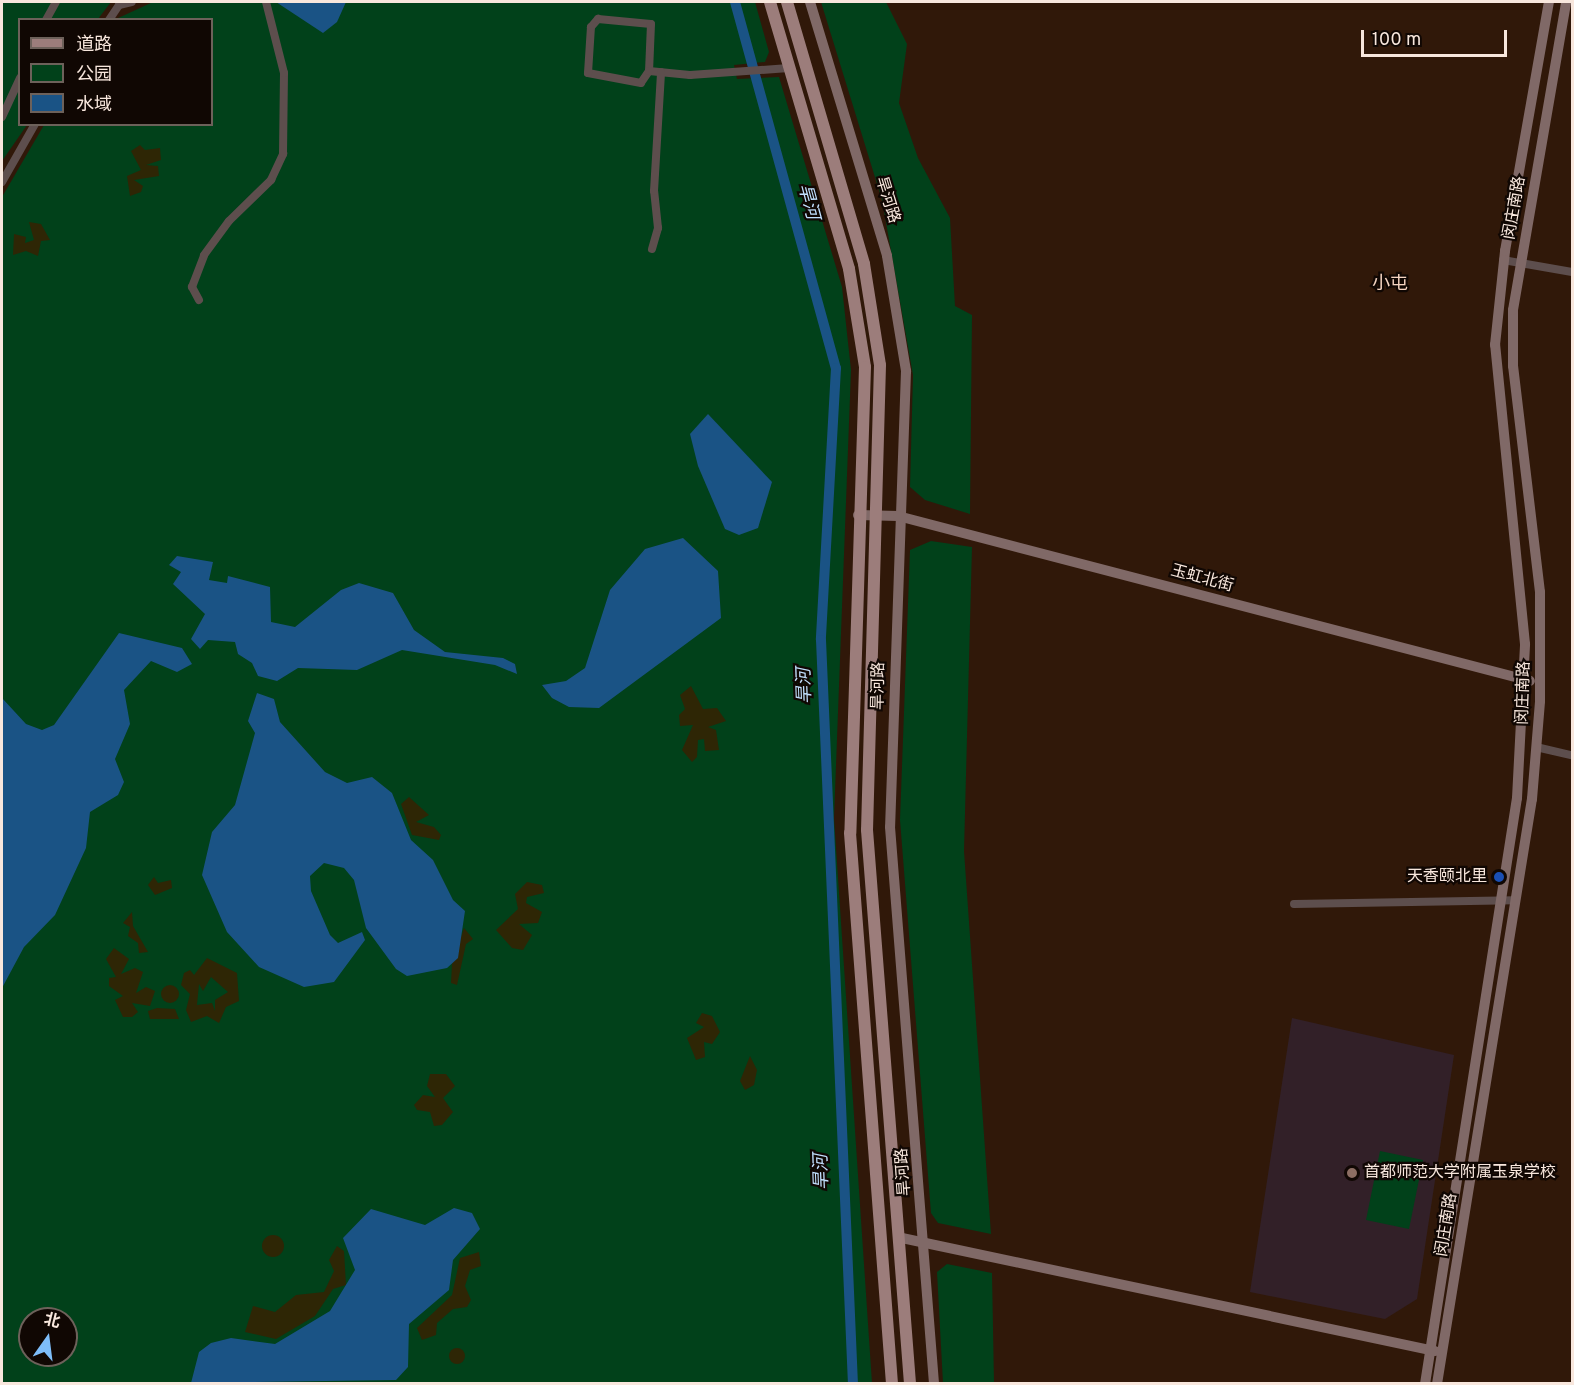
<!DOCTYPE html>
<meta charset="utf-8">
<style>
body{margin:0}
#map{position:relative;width:1574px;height:1385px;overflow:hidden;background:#301809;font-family:Overpass,"Noto Sans SC",sans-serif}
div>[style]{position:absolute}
.education>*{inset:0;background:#322028}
.green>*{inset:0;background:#01411a}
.sand>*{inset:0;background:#2e2605}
.round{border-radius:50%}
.water>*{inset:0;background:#1a5385}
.canal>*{height:10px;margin:-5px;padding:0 5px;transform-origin:5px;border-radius:5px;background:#1a5385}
.street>*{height:8px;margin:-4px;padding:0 4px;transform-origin:4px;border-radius:4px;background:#5d4e4d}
.secondary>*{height:10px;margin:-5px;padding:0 5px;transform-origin:5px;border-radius:5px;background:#806967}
.primary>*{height:12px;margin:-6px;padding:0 6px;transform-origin:6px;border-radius:6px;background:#9c7d7b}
.dots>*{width:16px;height:16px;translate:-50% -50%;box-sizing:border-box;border:3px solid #100703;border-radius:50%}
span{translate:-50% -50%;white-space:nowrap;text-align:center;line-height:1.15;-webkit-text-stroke:4.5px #100703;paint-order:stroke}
.street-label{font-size:16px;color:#f8e7dd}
.poi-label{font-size:16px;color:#f8e7dd}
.right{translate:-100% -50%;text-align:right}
.left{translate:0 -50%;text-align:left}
.water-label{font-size:18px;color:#c1dffd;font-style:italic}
.neighbourhood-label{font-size:18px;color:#f5d4c1}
.frame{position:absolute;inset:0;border:3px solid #f8e7dd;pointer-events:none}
.legend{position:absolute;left:18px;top:18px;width:195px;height:108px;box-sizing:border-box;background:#100703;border:2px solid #6d615a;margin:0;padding:8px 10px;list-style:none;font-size:18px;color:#f8e7dd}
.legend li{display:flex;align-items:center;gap:12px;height:30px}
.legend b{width:30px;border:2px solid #6d615a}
.north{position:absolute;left:18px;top:1307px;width:60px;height:60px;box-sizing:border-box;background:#100703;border:2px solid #6d615a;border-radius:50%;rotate:14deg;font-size:16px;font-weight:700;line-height:24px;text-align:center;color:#f8e7dd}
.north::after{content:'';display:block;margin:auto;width:21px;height:27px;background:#7ebdf9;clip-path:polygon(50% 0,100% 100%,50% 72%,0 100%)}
.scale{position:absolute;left:1361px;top:30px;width:146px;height:27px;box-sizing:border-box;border:3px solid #f8e7dd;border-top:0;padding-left:8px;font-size:18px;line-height:21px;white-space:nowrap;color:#f8e7dd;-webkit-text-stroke:4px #100703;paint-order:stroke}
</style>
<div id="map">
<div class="education">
<i style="clip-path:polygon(1292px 1018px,1454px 1055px,1417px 1299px,1385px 1319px,1250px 1292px)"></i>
</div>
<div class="green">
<i style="clip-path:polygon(2px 2px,111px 2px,98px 19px,20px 20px,20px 124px,27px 125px,2px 161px)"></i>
<i style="clip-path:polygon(evenodd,153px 2px,755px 2px,769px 52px,765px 62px,734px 65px,737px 79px,779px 77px,842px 287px,851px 370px,834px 818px,872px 1383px,2px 1383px,2px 197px,44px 125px,212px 124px,212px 20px,116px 19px,153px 2px,30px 1319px,66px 1319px,66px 1355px,30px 1355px,30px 1319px)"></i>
<i style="clip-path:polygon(821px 2px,886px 2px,907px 44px,899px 103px,918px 158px,950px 218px,955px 306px,972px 315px,970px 514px,925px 500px,910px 487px,913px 375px,882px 200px)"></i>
<i style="clip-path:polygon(931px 541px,972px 547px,964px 851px,991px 1234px,938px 1223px,931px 1213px,900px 820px,910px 550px)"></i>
<i style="clip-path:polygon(1380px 1151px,1423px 1160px,1409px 1229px,1366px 1220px)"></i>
<i style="clip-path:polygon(947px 1264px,992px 1273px,994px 1383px,943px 1383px,937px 1272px)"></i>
</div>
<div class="sand">
<i style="clip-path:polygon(140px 145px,145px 150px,160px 148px,161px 160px,146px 165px,158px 166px,159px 176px,134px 180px,143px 186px,141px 192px,130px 196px,127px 176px,141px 170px,131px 151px)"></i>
<i style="clip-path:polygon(29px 222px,41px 224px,50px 240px,41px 241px,38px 256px,26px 251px,13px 255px,14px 234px,26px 237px,25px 243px,34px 240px)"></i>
<i style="clip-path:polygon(691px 686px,703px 709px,717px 708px,726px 721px,708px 727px,716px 730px,719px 750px,705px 751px,704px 739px,698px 740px,697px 757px,692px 762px,682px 750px,693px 725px,680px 726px,679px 715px,685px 709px,680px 695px)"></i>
<i style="clip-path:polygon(409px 797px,429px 815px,416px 822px,434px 827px,441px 835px,439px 840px,412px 835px,401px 804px)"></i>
<i style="clip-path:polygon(154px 877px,158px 883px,171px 880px,172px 888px,155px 895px,148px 885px)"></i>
<i style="clip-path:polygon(527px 882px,542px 885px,544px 893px,527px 897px,526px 903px,542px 912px,538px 923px,519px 924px,532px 935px,523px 950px,512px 948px,496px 930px,518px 909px,515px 894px)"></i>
<i style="clip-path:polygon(132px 912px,133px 926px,148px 952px,139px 953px,138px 943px,128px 936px,130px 927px,123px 923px)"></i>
<i style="clip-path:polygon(464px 928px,473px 939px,466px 944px,457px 985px,451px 983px,452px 964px)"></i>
<i style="clip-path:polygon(114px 948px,129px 959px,121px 974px,135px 968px,143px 972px,136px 993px,146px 987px,155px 991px,150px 1006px,132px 1003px,138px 1012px,132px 1017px,123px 1017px,115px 1000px,123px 996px,109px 986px,109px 978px,116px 977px,106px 959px)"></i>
<i style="clip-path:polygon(evenodd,207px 958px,237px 973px,239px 1001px,226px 1007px,219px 1023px,207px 1016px,191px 1022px,186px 1010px,190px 994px,181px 985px,184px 973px,190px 970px,194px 975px,207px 958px,211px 977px,228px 992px,215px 1000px,215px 1011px,212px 1003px,197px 1005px,199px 984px,203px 991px,211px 977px)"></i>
<i class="round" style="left:161px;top:985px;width:18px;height:18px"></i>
<i style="clip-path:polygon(157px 1008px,175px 1009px,179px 1019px,150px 1019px,148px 1011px)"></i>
<i style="clip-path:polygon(702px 1013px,712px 1016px,720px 1032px,712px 1044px,704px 1042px,705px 1057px,696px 1060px,687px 1038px,704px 1027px,696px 1023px)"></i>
<i style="clip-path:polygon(750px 1056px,757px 1070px,754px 1085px,745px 1090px,740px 1081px)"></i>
<i style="clip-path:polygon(430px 1074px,446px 1074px,455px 1086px,443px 1098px,453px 1112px,442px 1125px,434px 1126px,430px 1112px,417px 1110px,414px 1105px,423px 1095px,435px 1097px,427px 1086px)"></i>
<i class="round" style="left:262px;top:1235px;width:22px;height:22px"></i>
<i style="clip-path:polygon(337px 1246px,344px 1251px,346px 1285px,333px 1289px,315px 1316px,276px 1339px,245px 1332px,253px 1306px,275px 1312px,296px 1295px,324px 1292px,334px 1271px,329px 1260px)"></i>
<i style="clip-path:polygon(479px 1252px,481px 1266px,470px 1270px,465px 1286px,471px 1300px,467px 1307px,453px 1309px,437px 1323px,436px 1335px,422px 1340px,417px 1328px,452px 1295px,460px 1258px)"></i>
<i class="round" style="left:449px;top:1348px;width:16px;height:16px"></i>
</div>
<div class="water">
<i style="clip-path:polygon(276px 2px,346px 2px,337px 22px,323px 33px)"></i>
<i style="clip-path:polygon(708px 414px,772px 482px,758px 528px,739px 535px,725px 529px,698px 466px,690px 434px)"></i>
<i style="clip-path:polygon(683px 538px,718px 571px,721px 618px,599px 708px,569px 707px,552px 698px,542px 685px,566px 681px,585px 668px,610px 590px,645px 549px)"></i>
<i style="clip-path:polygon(177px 556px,213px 562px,209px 580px,227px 583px,228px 576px,270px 587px,271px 622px,295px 627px,341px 590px,359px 583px,393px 593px,414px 630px,445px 652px,503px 658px,515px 664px,517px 674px,495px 665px,402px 650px,357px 670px,298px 668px,277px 681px,258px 676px,252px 663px,238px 654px,235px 642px,208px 640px,200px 649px,191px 639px,205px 614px,173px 584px,181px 572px,169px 565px)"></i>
<i style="clip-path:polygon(119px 633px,182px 648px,192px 664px,177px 672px,151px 661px,124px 690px,130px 724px,115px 759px,124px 782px,118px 795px,90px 812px,86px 848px,55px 915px,24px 947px,2px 988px,2px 698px,26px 724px,42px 730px,54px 725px)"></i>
<i style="clip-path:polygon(257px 693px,274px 699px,280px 722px,325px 772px,347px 783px,372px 777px,392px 793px,411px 840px,433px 860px,453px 900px,465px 911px,458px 958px,447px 968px,407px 976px,396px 969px,366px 928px,354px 880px,344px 868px,324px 863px,310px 876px,311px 891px,330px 935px,338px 943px,362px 932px,365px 940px,334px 982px,304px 987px,259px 967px,227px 932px,202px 875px,212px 832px,235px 805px,255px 733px,248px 721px)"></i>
<i style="clip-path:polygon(454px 1208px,472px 1213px,480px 1229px,453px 1260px,449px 1290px,409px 1324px,408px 1367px,396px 1380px,191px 1383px,199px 1352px,211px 1343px,231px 1338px,275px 1344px,330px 1311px,355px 1270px,343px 1238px,371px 1209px,425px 1225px)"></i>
</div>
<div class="canal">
<i style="left:735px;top:2px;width:380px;rotate:74.6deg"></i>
<i style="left:836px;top:368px;width:272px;rotate:93.2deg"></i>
<i style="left:821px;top:640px;width:745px;rotate:87.54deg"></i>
</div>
<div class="street">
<i style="left:46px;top:20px;width:21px;rotate:-61deg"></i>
<i style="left:109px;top:20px;width:18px;rotate:-56deg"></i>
<i style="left:119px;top:5px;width:13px;rotate:-13deg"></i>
<i style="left:649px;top:71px;width:14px;rotate:124deg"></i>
<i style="left:641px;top:83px;width:54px;rotate:-169.3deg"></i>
<i style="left:588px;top:73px;width:46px;rotate:-86.3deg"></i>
<i style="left:591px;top:27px;width:11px;rotate:-49deg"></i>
<i style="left:598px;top:19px;width:53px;rotate:5.4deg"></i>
<i style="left:651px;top:24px;width:47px;rotate:92.4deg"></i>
<i style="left:649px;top:71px;width:41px;rotate:5.6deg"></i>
<i style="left:690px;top:75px;width:99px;rotate:-4deg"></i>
<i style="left:2px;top:117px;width:43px;rotate:-65.2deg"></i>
<i style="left:2px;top:182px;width:67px;rotate:-60.4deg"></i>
<i style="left:652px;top:249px;width:22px;rotate:-74deg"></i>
<i style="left:658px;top:228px;width:37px;rotate:-96deg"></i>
<i style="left:654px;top:191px;width:119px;rotate:-86.6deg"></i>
<i style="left:1503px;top:260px;width:70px;rotate:9.9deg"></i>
<i style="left:199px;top:300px;width:15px;rotate:-118deg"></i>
<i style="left:192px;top:287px;width:34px;rotate:-69deg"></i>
<i style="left:204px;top:255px;width:42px;rotate:-53.7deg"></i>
<i style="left:229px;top:221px;width:59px;rotate:-44.3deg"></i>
<i style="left:271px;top:180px;width:29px;rotate:-65deg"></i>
<i style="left:283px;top:154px;width:81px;rotate:-89.3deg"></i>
<i style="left:284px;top:73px;width:73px;rotate:-104.2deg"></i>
<i style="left:1536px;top:747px;width:37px;rotate:13deg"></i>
<i style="left:1294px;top:904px;width:220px;rotate:-1deg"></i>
</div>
<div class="secondary">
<i style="left:810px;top:2px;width:265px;rotate:73.1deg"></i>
<i style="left:887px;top:256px;width:117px;rotate:80.6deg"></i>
<i style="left:906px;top:371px;width:456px;rotate:92deg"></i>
<i style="left:890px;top:827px;width:559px;rotate:85.48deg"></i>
<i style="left:858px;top:515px;width:40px;rotate:1.4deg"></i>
<i style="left:898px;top:516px;width:653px;rotate:14.63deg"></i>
<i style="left:902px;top:1238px;width:545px;rotate:11.97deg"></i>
<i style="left:1425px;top:1384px;width:593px;rotate:-81.08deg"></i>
<i style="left:1517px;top:798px;width:154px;rotate:-87deg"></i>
<i style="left:1525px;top:644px;width:301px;rotate:-95.7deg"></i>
<i style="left:1495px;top:345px;width:95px;rotate:-83.9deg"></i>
<i style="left:1505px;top:251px;width:253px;rotate:-80deg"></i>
<i style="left:1437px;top:1384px;width:593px;rotate:-80.78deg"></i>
<i style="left:1532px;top:799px;width:98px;rotate:-85.3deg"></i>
<i style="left:1540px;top:701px;width:109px;rotate:-90deg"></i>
<i style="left:1540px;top:592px;width:228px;rotate:-96.8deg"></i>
<i style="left:1513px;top:366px;width:56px;rotate:-90deg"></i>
<i style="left:1513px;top:310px;width:313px;rotate:-80.2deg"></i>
</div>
<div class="primary">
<i style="left:770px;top:2px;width:278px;rotate:73.5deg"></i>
<i style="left:849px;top:269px;width:99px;rotate:80.7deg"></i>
<i style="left:865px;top:367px;width:466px;rotate:91.8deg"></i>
<i style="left:850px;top:833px;width:553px;rotate:85.64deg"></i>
<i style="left:787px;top:2px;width:273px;rotate:73.6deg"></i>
<i style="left:864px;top:264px;width:102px;rotate:81deg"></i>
<i style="left:880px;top:365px;width:465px;rotate:91.6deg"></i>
<i style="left:867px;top:830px;width:556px;rotate:85.56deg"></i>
</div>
<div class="dots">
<i style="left:1499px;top:877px;background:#1a4fb4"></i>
<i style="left:1352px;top:1173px;background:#8d6e63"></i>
</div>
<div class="street-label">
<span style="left:887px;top:200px;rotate:73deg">旱河路</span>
<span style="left:1515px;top:208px;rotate:-80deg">闵庄南路</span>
<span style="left:1202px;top:579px;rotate:15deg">玉虹北街</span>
<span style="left:879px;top:686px;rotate:-89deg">旱河路</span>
<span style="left:1524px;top:693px;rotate:-88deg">闵庄南路</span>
<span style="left:904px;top:1172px;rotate:-94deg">旱河路</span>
<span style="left:1447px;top:1225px;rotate:-81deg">闵庄南路</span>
</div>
<div class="poi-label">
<span class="right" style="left:1487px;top:877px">天香颐北里</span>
<span class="left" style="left:1364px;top:1173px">首都师范大学附属玉泉学校</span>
</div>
<div class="water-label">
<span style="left:807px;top:202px;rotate:75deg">旱河</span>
<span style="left:806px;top:686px;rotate:-92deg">旱河</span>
<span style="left:823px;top:1172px;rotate:-92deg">旱河</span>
</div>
<div class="neighbourhood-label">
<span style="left:1390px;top:285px">小屯</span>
</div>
<div class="frame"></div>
<ul class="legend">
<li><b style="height:8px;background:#9c7d7b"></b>道路</li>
<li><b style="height:16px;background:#01411a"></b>公园</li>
<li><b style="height:16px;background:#1a5385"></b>水域</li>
</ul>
<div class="north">北</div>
<div class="scale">100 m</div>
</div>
